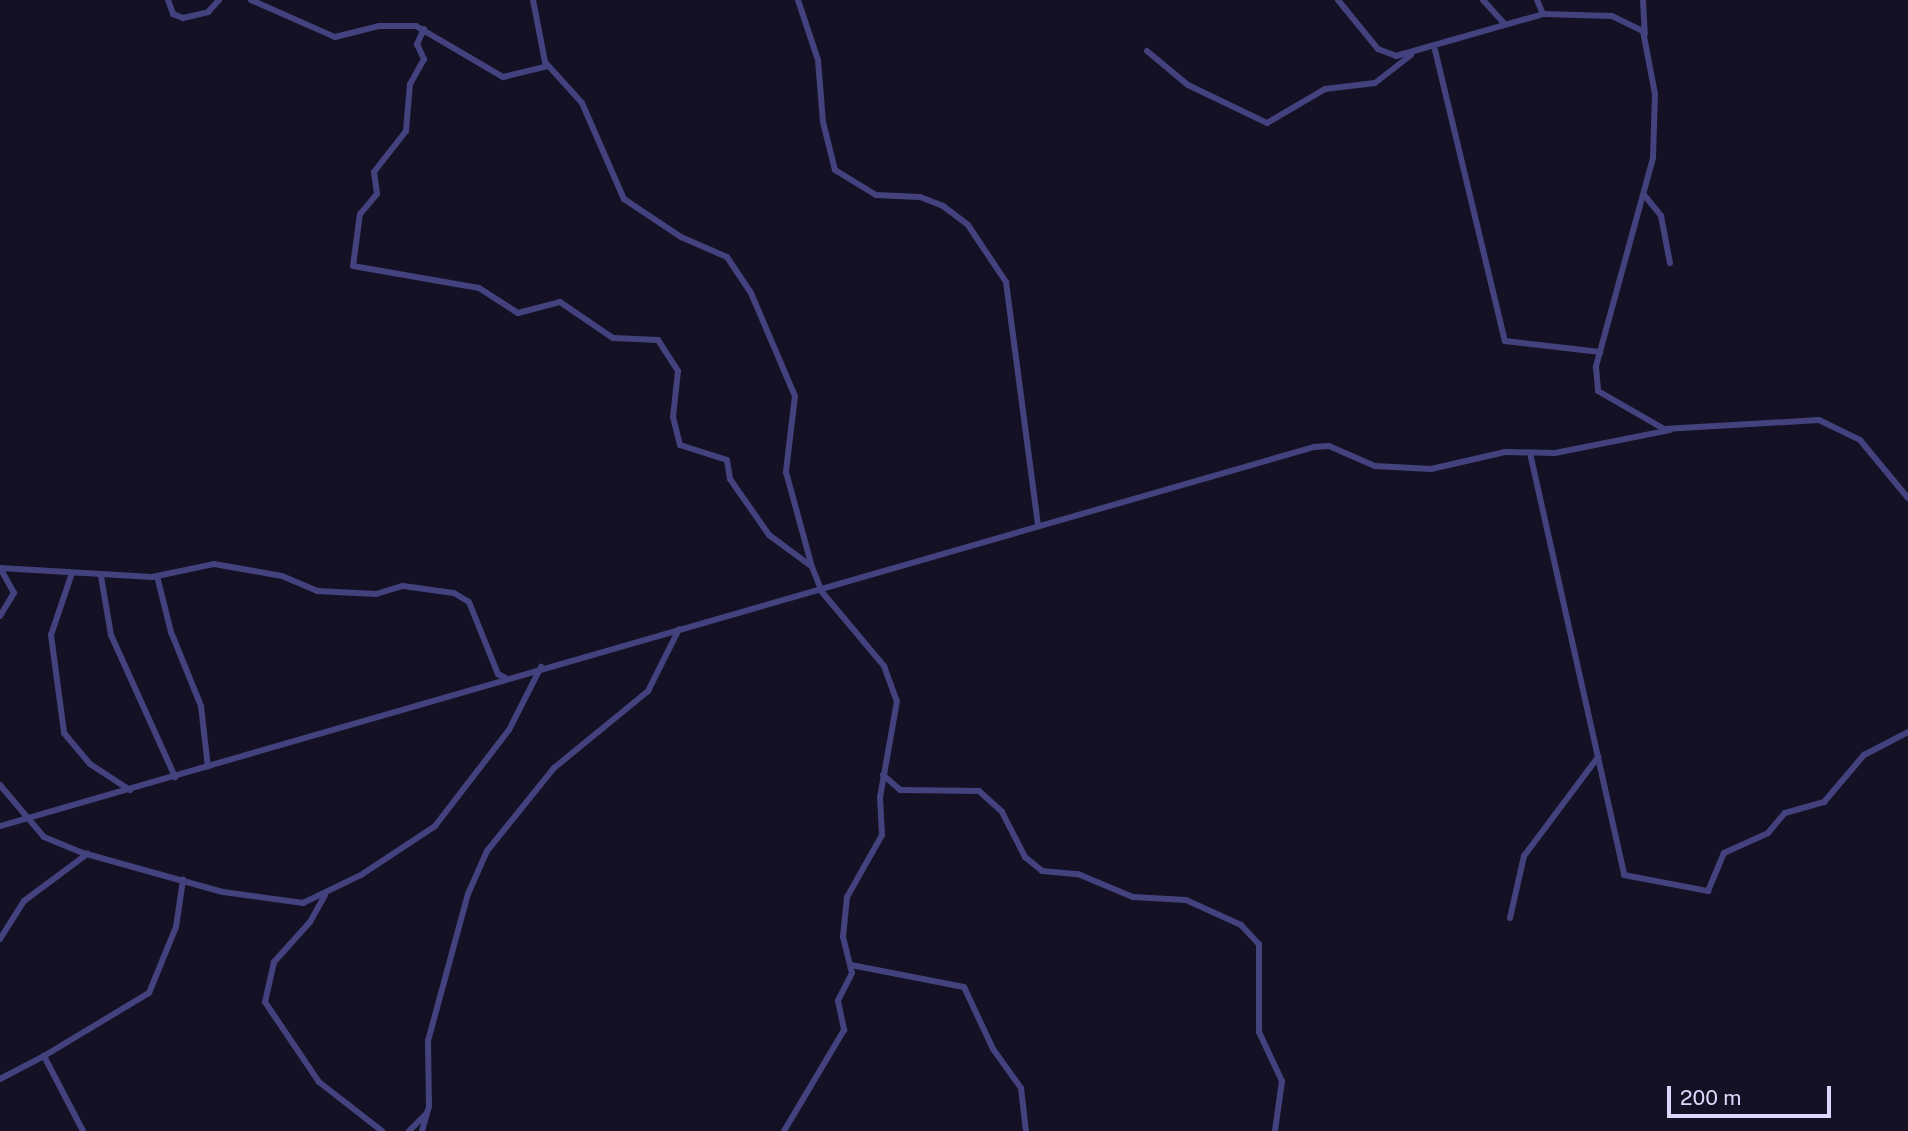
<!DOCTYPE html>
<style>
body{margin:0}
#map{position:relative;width:1908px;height:1131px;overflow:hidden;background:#141124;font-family:"Public Sans",sans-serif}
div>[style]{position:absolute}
.minor>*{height:6px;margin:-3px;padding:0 3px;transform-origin:3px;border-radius:3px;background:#43417e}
span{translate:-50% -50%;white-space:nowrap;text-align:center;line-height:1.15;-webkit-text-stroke:5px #141124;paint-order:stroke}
.scale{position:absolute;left:1667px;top:1086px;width:164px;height:32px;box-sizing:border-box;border:4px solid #dcd8fb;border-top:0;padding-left:9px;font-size:21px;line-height:24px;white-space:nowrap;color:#dcd8fb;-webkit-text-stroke:5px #141124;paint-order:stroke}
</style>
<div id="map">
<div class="minor">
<i style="left:168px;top:0;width:15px;rotate:70deg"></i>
<i style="left:173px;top:14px;width:11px;rotate:22deg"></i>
<i style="left:183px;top:18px;width:26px;rotate:-13deg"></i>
<i style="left:208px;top:12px;width:16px;rotate:-47deg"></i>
<i style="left:251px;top:0;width:92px;rotate:23.8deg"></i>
<i style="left:335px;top:37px;width:45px;rotate:-14deg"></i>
<i style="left:379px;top:26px;width:37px"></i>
<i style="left:416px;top:26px;width:101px;rotate:30.4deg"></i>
<i style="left:503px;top:77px;width:46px;rotate:-13.7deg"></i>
<i style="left:533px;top:0;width:63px;rotate:79deg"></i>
<i style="left:545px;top:62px;width:55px;rotate:47.9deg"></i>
<i style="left:582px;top:103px;width:105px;rotate:66.4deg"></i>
<i style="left:624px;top:199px;width:69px;rotate:33.7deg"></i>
<i style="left:681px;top:237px;width:50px;rotate:23.5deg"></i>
<i style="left:727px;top:257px;width:43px;rotate:56.3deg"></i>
<i style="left:751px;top:293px;width:112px;rotate:66.9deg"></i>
<i style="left:795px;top:396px;width:77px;rotate:96.8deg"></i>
<i style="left:786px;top:472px;width:98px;rotate:74.7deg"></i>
<i style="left:812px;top:567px;width:27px;rotate:68deg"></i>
<i style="left:822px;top:592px;width:97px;rotate:50deg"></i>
<i style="left:884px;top:666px;width:37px;rotate:70deg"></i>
<i style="left:897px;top:701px;width:97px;rotate:100deg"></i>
<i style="left:880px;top:797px;width:38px;rotate:87deg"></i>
<i style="left:882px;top:835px;width:71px;rotate:119.4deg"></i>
<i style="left:847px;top:897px;width:40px;rotate:95.7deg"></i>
<i style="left:843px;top:937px;width:37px;rotate:76deg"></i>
<i style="left:852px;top:973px;width:31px;rotate:117deg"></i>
<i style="left:838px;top:1001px;width:30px;rotate:78deg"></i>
<i style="left:844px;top:1030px;width:117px;rotate:120.7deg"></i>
<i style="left:798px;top:0;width:63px;rotate:71.6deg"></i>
<i style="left:818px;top:60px;width:62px;rotate:85.4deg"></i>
<i style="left:823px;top:122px;width:49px;rotate:76deg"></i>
<i style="left:835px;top:170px;width:48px;rotate:31.4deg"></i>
<i style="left:876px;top:195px;width:44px;rotate:2.6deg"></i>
<i style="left:920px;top:197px;width:25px;rotate:21deg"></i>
<i style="left:943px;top:206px;width:31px;rotate:37deg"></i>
<i style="left:968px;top:225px;width:69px;rotate:56.3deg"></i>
<i style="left:1006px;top:282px;width:246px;rotate:82.5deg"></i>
<i style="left:1338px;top:0;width:63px;rotate:50.8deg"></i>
<i style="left:1378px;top:49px;width:19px;rotate:21deg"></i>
<i style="left:1396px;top:56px;width:153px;rotate:-15.9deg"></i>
<i style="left:1543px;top:14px;width:69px;rotate:1.7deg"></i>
<i style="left:1612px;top:16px;width:34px;rotate:26deg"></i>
<i style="left:1643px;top:31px;width:64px;rotate:79.2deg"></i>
<i style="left:1655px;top:94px;width:64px;rotate:91.8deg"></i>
<i style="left:1653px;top:158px;width:217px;rotate:105.3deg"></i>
<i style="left:1596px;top:367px;width:24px;rotate:85deg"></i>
<i style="left:1598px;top:391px;width:76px;rotate:29.9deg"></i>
<i style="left:1664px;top:429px;width:155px;rotate:-3.3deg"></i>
<i style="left:1819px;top:420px;width:46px;rotate:26deg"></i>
<i style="left:1860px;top:440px;width:75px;rotate:50.4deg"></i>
<i style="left:1483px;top:0;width:31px;rotate:48deg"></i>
<i style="left:1537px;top:0;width:15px;rotate:67deg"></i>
<i style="left:1643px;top:0;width:34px;rotate:87deg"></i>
<i style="left:424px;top:29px;width:17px;rotate:115deg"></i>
<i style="left:417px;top:44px;width:17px;rotate:65deg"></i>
<i style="left:424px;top:59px;width:29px;rotate:119deg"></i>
<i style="left:410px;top:84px;width:47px;rotate:94.9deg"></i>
<i style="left:406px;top:131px;width:52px;rotate:128deg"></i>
<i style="left:374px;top:172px;width:22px;rotate:82deg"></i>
<i style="left:377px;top:194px;width:26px;rotate:130deg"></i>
<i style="left:360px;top:214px;width:52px;rotate:97.7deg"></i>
<i style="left:353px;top:266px;width:128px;rotate:9.9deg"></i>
<i style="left:479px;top:288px;width:46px;rotate:32.7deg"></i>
<i style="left:518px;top:313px;width:43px;rotate:-14.7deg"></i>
<i style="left:560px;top:302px;width:64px;rotate:34.2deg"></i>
<i style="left:613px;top:338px;width:45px;rotate:2.5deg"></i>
<i style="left:658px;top:340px;width:37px;rotate:57deg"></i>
<i style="left:678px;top:371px;width:46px;rotate:96.2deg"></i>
<i style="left:673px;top:417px;width:29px;rotate:76deg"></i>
<i style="left:680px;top:445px;width:49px;rotate:17.7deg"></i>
<i style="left:727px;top:460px;width:19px;rotate:81deg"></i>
<i style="left:730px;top:479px;width:68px;rotate:55.1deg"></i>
<i style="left:769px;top:535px;width:52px;rotate:36.4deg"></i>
<i style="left:1435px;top:50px;width:299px;rotate:76.5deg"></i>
<i style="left:1505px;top:341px;width:96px;rotate:6.6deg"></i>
<i style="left:1147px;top:51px;width:53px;rotate:39.7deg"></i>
<i style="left:1188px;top:85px;width:88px;rotate:25.7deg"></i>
<i style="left:1267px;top:123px;width:67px;rotate:-30.4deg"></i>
<i style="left:1325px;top:89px;width:50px;rotate:-6.8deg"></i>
<i style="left:1375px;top:83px;width:46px;rotate:-37.9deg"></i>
<i style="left:1645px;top:196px;width:26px;rotate:51deg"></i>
<i style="left:1661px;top:216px;width:48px;rotate:79.2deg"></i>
<i style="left:1530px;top:453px;width:432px;rotate:77.4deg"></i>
<i style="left:1624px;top:875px;width:86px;rotate:10.8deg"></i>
<i style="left:1708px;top:891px;width:41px;rotate:-67.2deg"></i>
<i style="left:1724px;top:853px;width:48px;rotate:-24.4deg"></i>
<i style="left:1768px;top:833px;width:26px;rotate:-50deg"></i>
<i style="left:1785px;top:813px;width:41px;rotate:-15.8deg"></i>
<i style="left:1824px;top:802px;width:62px;rotate:-49.6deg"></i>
<i style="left:1864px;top:755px;width:50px;rotate:-27.6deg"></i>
<i style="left:0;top:568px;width:152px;rotate:3.4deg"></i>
<i style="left:152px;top:577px;width:63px;rotate:-11.8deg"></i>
<i style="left:214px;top:564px;width:69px;rotate:10deg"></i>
<i style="left:282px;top:576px;width:38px;rotate:23deg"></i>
<i style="left:317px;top:591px;width:59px;rotate:2.9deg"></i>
<i style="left:376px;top:594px;width:28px;rotate:-17deg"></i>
<i style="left:403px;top:586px;width:51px;rotate:7.8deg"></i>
<i style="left:454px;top:593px;width:17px;rotate:31deg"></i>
<i style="left:469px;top:602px;width:78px;rotate:68.1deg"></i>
<i style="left:498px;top:674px;width:9px;rotate:27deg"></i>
<i style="left:72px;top:573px;width:65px;rotate:108.7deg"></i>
<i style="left:51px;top:635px;width:99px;rotate:82.4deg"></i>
<i style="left:64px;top:733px;width:40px;rotate:50deg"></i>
<i style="left:90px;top:764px;width:48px;rotate:33deg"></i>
<i style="left:101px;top:576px;width:60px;rotate:80.4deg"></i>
<i style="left:111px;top:635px;width:156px;rotate:65.7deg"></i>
<i style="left:157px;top:576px;width:58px;rotate:76deg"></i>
<i style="left:171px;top:632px;width:80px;rotate:67.9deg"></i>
<i style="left:201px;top:706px;width:61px;rotate:83.5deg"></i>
<i style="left:0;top:616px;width:27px;rotate:-59deg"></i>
<i style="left:14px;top:593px;width:25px;rotate:-119deg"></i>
<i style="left:883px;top:775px;width:23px;rotate:41deg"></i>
<i style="left:900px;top:790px;width:79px;rotate:0.7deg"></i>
<i style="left:979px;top:791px;width:31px;rotate:42deg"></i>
<i style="left:1002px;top:812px;width:51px;rotate:62.9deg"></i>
<i style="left:1025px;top:857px;width:22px;rotate:39deg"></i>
<i style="left:1042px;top:871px;width:36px;rotate:5deg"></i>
<i style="left:1078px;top:874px;width:60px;rotate:22.7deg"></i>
<i style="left:1133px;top:897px;width:53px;rotate:3.2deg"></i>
<i style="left:1186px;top:900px;width:60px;rotate:24.4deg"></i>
<i style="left:1241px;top:925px;width:26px;rotate:47deg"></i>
<i style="left:1259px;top:944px;width:88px;rotate:90deg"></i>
<i style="left:1259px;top:1032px;width:54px;rotate:64.9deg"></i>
<i style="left:1282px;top:1081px;width:50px;rotate:98deg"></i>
<i style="left:0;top:785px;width:68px;rotate:49.8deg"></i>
<i style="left:44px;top:837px;width:42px;rotate:22.3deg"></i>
<i style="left:83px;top:853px;width:145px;rotate:15.6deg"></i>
<i style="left:223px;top:892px;width:81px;rotate:7.8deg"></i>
<i style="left:303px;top:903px;width:64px;rotate:-25.8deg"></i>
<i style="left:361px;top:875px;width:89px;rotate:-33.5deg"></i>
<i style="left:435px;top:826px;width:121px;rotate:-52.4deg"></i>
<i style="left:509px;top:730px;width:71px;rotate:-63.1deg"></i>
<i style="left:0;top:826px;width:1368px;rotate:-16.09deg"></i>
<i style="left:1314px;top:447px;width:15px;rotate:-4deg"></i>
<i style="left:1329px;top:446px;width:50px;rotate:23.5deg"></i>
<i style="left:1375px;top:466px;width:56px;rotate:3.1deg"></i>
<i style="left:1431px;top:469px;width:76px;rotate:-12.9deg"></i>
<i style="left:1505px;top:452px;width:50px;rotate:1.1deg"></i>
<i style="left:1555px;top:453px;width:117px;rotate:-11.3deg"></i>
<i style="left:325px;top:895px;width:31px;rotate:119deg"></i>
<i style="left:310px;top:922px;width:54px;rotate:132deg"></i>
<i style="left:274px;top:962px;width:41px;rotate:102.7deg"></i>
<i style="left:265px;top:1002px;width:97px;rotate:56deg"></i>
<i style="left:319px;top:1082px;width:80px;rotate:37.9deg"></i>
<i style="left:1510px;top:918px;width:64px;rotate:-77.3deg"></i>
<i style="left:1524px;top:856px;width:124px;rotate:-53.2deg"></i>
<i style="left:0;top:939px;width:45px;rotate:-57.7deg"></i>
<i style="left:24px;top:901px;width:79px;rotate:-36.7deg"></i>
<i style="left:851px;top:965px;width:115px;rotate:11deg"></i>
<i style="left:964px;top:987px;width:68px;rotate:64.9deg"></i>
<i style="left:993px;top:1049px;width:48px;rotate:54.3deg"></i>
<i style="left:1021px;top:1088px;width:43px;rotate:83.4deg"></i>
<i style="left:0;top:1079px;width:50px;rotate:-27.6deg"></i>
<i style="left:83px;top:1131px;width:85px;rotate:-117.5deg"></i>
<i style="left:44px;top:1056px;width:122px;rotate:-31deg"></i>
<i style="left:149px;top:993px;width:71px;rotate:-67.8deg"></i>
<i style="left:176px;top:927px;width:48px;rotate:-81.5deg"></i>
<i style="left:409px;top:1131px;width:24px;rotate:-45deg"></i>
<i style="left:422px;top:1131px;width:26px;rotate:-74deg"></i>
<i style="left:429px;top:1106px;width:65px;rotate:-90.9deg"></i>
<i style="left:428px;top:1041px;width:152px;rotate:-74.8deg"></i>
<i style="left:468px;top:894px;width:47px;rotate:-66.2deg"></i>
<i style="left:487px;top:851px;width:107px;rotate:-51.1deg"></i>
<i style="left:554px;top:768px;width:122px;rotate:-39.3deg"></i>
<i style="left:648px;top:691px;width:69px;rotate:-63.4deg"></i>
</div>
<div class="scale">200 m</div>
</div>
